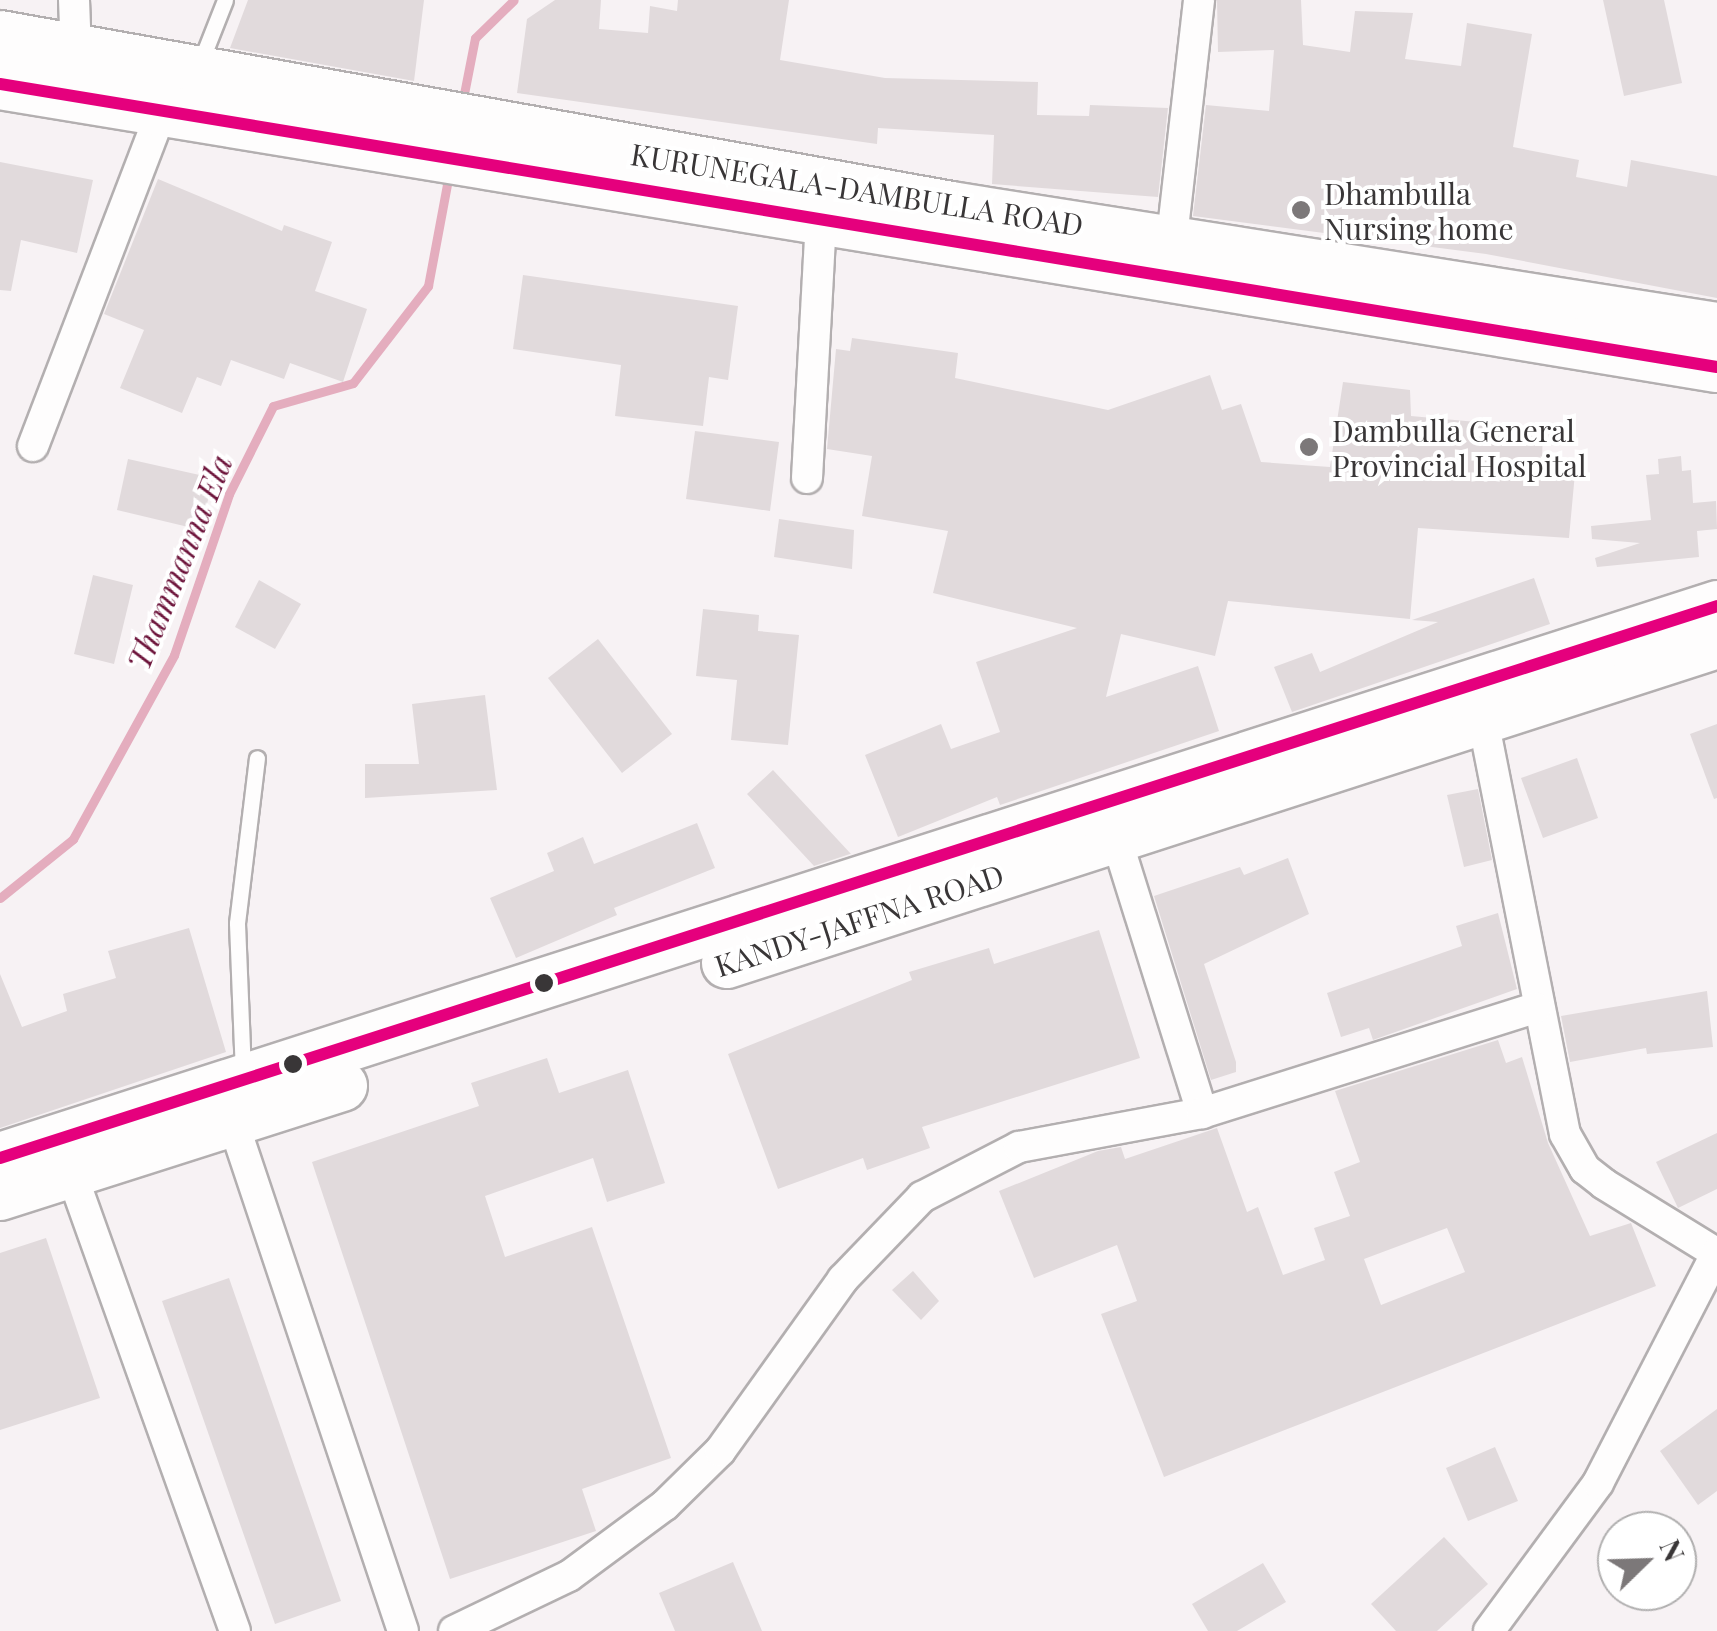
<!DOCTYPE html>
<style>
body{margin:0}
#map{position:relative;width:1717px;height:1631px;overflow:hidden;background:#f7f2f4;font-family:"Playfair Display",serif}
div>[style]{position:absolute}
.stream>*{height:9px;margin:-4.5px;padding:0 4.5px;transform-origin:4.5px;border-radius:4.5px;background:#e4adbe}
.building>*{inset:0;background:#e1dadc}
.roads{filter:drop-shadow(2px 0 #b3afb0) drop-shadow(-2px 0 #b3afb0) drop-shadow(0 2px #b3afb0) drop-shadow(0 -2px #b3afb0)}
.service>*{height:15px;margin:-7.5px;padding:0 7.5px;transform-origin:7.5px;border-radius:7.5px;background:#fefdfd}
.minor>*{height:30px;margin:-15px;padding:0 15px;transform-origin:15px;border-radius:15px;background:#fefdfd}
.trunk>*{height:50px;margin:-25px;padding:0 25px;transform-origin:25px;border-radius:25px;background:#fefdfd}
.bus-1>*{height:12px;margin:-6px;padding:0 6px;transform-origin:6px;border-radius:6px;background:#e5007d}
.dots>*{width:28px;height:28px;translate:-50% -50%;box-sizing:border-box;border:5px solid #fff;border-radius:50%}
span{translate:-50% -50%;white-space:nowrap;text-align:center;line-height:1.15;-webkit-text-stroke:8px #fff;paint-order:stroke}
.street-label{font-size:30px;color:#393637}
.poi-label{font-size:30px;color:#393637}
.left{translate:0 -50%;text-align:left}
.water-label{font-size:32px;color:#6d143b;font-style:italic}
.north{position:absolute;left:1597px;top:1511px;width:100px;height:100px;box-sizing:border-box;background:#fff;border:2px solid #b0afaf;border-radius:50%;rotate:67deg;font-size:28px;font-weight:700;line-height:40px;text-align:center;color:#393637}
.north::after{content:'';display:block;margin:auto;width:35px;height:45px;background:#7c7879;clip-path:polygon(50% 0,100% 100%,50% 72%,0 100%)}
</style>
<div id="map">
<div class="stream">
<i style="left:462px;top:104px;width:67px;rotate:-78.9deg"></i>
<i style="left:475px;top:38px;width:54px;rotate:-44.3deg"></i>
<i style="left:0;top:898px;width:94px;rotate:-38.9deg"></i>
<i style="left:73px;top:839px;width:210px;rotate:-61.2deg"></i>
<i style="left:174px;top:655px;width:170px;rotate:-71.1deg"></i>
<i style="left:229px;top:494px;width:98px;rotate:-63.4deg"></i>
<i style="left:273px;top:406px;width:83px;rotate:-16deg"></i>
<i style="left:353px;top:383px;width:123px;rotate:-52.3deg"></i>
<i style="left:428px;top:286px;width:114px;rotate:-79.4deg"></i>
</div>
<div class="building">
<i style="clip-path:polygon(248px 0,424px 0,414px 81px,230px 48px)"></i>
<i style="clip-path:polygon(555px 0,601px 0,599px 29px,648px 33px,650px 6px,677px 11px,678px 0,789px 0,780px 60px,885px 78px,1038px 82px,1037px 115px,1089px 116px,1090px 105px,1168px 108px,1158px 197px,992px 184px,994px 135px,878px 128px,877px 144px,517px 93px,527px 19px)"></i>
<i style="clip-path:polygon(1217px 0,1301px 0,1303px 45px,1350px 52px,1355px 11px,1413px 13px,1405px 59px,1461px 66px,1467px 23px,1532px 34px,1513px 147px,1579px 160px,1576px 177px,1627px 187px,1631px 160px,1717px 176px,1717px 298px,1486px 254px,1193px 216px,1206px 105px,1269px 111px,1274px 50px,1218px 52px)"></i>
<i style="clip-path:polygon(1603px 0,1664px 0,1682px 83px,1624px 96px)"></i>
<i style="clip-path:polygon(0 162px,93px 180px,77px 253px,21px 240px,11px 291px,0 290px)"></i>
<i style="clip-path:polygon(158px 179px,282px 231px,284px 225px,332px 242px,315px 291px,367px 309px,343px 382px,290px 363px,284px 379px,231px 360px,221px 386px,197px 377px,182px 413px,120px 388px,144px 330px,104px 314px)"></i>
<i style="clip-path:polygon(523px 275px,738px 306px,728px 380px,709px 377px,703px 426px,615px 416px,621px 365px,513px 349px)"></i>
<i style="clip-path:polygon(852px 338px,958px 353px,955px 378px,1108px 410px,1210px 375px,1222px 410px,1241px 404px,1261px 462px,1330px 467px,1343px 382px,1410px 390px,1411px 416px,1543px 428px,1542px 461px,1576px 462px,1569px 538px,1418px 528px,1410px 619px,1228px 601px,1215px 656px,1121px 634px,1106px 697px,1198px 666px,1219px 731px,1000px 805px,997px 797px,898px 837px,865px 755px,941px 724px,951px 749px,1000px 732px,976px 662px,1077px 628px,933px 593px,948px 531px,862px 516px,872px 456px,827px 449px,836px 349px,850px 351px)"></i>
<i style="clip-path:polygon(695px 431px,779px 442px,770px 511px,686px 499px)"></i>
<i style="clip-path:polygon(1681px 456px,1682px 471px,1691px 470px,1693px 503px,1716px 501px,1717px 529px,1697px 531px,1699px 557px,1597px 567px,1595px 558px,1640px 543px,1592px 539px,1591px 526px,1651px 520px,1646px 475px,1659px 474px,1658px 459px)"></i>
<i style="clip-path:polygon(128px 459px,213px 478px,201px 530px,117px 510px)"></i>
<i style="clip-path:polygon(779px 519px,854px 530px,852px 569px,774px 557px)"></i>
<i style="clip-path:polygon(93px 575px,133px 585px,114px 664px,74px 654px)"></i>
<i style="clip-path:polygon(1534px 578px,1550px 624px,1292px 712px,1274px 667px,1312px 653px,1320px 672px,1438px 622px,1412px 620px)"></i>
<i style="clip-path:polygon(259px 580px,301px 604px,275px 649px,235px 627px)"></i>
<i style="clip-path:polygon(703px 609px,759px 615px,758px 631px,799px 635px,788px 745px,731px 740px,737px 680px,696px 676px)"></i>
<i style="clip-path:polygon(598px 639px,672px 734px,622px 773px,548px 678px)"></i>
<i style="clip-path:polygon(485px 695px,497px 790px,365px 798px,365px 764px,419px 764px,412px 704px)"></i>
<i style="clip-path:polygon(1717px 724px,1717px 798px,1714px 799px,1690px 734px)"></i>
<i style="clip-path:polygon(1577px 758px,1598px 818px,1543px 838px,1521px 778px)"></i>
<i style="clip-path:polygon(773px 770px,851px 854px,850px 854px,814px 866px,747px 794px)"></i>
<i style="clip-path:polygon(1478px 789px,1492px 860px,1464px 867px,1447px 795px)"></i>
<i style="clip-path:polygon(697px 823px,715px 868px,614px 908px,617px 915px,516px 958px,490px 898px,554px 871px,547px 853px,583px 837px,594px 864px)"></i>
<i style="clip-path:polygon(1288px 858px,1309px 914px,1204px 964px,1236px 1062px,1236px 1072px,1211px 1080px,1154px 896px,1240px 867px,1244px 875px)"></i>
<i style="clip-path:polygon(1498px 913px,1517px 989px,1373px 1040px,1369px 1028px,1341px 1037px,1327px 993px,1462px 946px,1456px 926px)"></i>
<i style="clip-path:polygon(189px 928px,226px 1052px,0 1128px,0 974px,22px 1027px,67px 1011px,63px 994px,116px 978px,108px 951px)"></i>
<i style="clip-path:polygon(1099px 930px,1140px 1058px,922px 1127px,930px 1148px,867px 1170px,863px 1158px,778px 1189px,728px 1054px,912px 980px,909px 972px,989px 948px,994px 964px)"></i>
<i style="clip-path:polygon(1707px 991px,1713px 1047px,1647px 1054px,1646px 1048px,1570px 1062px,1561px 1016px)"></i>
<i style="clip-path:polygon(evenodd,1498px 1040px,1506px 1063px,1522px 1057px,1548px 1143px,1590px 1236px,1631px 1223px,1656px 1286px,1164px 1477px,1101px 1314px,1137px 1301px,1117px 1245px,1034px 1278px,999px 1191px,1098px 1151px,1121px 1147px,1125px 1159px,1217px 1128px,1247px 1212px,1258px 1207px,1283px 1275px,1325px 1260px,1314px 1228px,1350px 1216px,1334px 1172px,1360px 1162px,1335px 1091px,1498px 1040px,1447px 1228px,1465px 1272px,1381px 1305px,1364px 1259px,1447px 1228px)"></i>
<i style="clip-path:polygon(547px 1058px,559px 1093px,628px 1070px,665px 1183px,607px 1202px,593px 1158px,485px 1196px,505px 1257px,592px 1227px,671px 1458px,582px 1489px,596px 1531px,450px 1579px,312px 1162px,479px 1106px,471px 1083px)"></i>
<i style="clip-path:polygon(1717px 1133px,1717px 1189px,1678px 1208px,1656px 1162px)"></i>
<i style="clip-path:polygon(46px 1238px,100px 1398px,0 1430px,0 1253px)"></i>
<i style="clip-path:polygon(913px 1271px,939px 1301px,921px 1320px,892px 1290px)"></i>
<i style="clip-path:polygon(229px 1278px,341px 1601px,275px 1624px,162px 1301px)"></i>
<i style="clip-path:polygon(1717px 1409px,1717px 1491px,1698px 1505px,1660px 1451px)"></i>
<i style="clip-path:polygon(1495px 1447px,1518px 1501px,1468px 1521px,1446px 1468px)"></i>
<i style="clip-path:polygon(1444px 1537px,1488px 1584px,1437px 1631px,1396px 1631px,1371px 1604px)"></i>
<i style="clip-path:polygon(733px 1562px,762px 1631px,675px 1631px,659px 1593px)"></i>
<i style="clip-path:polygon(1263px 1563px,1286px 1602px,1237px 1631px,1208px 1631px,1192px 1604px)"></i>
</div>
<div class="roads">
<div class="service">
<i style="left:199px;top:66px;width:71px;rotate:-68.5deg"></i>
<i style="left:243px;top:1073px;width:150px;rotate:-92.3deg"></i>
<i style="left:237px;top:923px;width:166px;rotate:-83.1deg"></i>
</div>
<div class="minor">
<i style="left:74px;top:0;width:52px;rotate:87.8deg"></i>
<i style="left:1170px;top:255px;width:257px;rotate:-83.5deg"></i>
<i style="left:33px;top:446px;width:358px;rotate:-69deg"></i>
<i style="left:807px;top:478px;width:256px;rotate:-86.9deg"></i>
<i style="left:1483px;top:720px;width:422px;rotate:78.8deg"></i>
<i style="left:1565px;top:1134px;width:40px;rotate:60.3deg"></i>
<i style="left:1585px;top:1169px;width:24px;rotate:38deg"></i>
<i style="left:1604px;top:1184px;width:132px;rotate:31.6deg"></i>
<i style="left:1112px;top:825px;width:302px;rotate:72.6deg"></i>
<i style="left:228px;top:1107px;width:552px;rotate:71.53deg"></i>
<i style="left:66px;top:1158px;width:502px;rotate:70.34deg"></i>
<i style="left:454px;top:1631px;width:127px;rotate:-25.6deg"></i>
<i style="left:569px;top:1576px;width:119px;rotate:-36.5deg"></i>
<i style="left:665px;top:1505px;width:77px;rotate:-44.5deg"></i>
<i style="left:720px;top:1451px;width:211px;rotate:-54.4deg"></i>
<i style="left:843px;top:1279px;width:114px;rotate:-46.1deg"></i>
<i style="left:922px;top:1197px;width:109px;rotate:-27.3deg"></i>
<i style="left:1019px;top:1147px;width:186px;rotate:-10.5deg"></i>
<i style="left:1202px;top:1113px;width:350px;rotate:-17.5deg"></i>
<i style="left:1489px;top:1631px;width:184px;rotate:-53.6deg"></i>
<i style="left:1598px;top:1483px;width:260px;rotate:-62.7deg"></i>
</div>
<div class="trunk">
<i style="left:0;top:36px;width:966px;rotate:10.19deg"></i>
<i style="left:951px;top:207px;width:775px;rotate:8.98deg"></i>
<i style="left:0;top:84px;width:1740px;rotate:9.36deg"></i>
<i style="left:727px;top:963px;width:1040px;rotate:-17.91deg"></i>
<i style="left:0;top:1158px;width:1804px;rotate:-17.82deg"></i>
<i style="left:0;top:1195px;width:359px;rotate:-17.7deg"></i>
</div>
</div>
<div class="bus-1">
<i style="left:0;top:84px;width:1740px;rotate:9.36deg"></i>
<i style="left:0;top:1158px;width:1804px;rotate:-17.82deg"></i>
</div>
<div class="dots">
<i style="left:1301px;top:210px;background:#7c7879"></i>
<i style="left:1309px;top:447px;background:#7c7879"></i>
<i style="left:544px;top:983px;background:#393637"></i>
<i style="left:293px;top:1064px;background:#393637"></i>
</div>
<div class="street-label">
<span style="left:857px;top:189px;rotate:9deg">KURUNEGALA-DAMBULLA ROAD</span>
<span style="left:859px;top:920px;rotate:-18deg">KANDY-JAFFNA ROAD</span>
</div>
<div class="poi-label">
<span class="left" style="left:1324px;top:210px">Dhambulla<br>Nursing home</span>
<span class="left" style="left:1332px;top:447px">Dambulla General<br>Provincial Hospital</span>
</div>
<div class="water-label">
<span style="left:179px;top:562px;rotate:-68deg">Thammanna Ela</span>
</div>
<div class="north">N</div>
</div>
